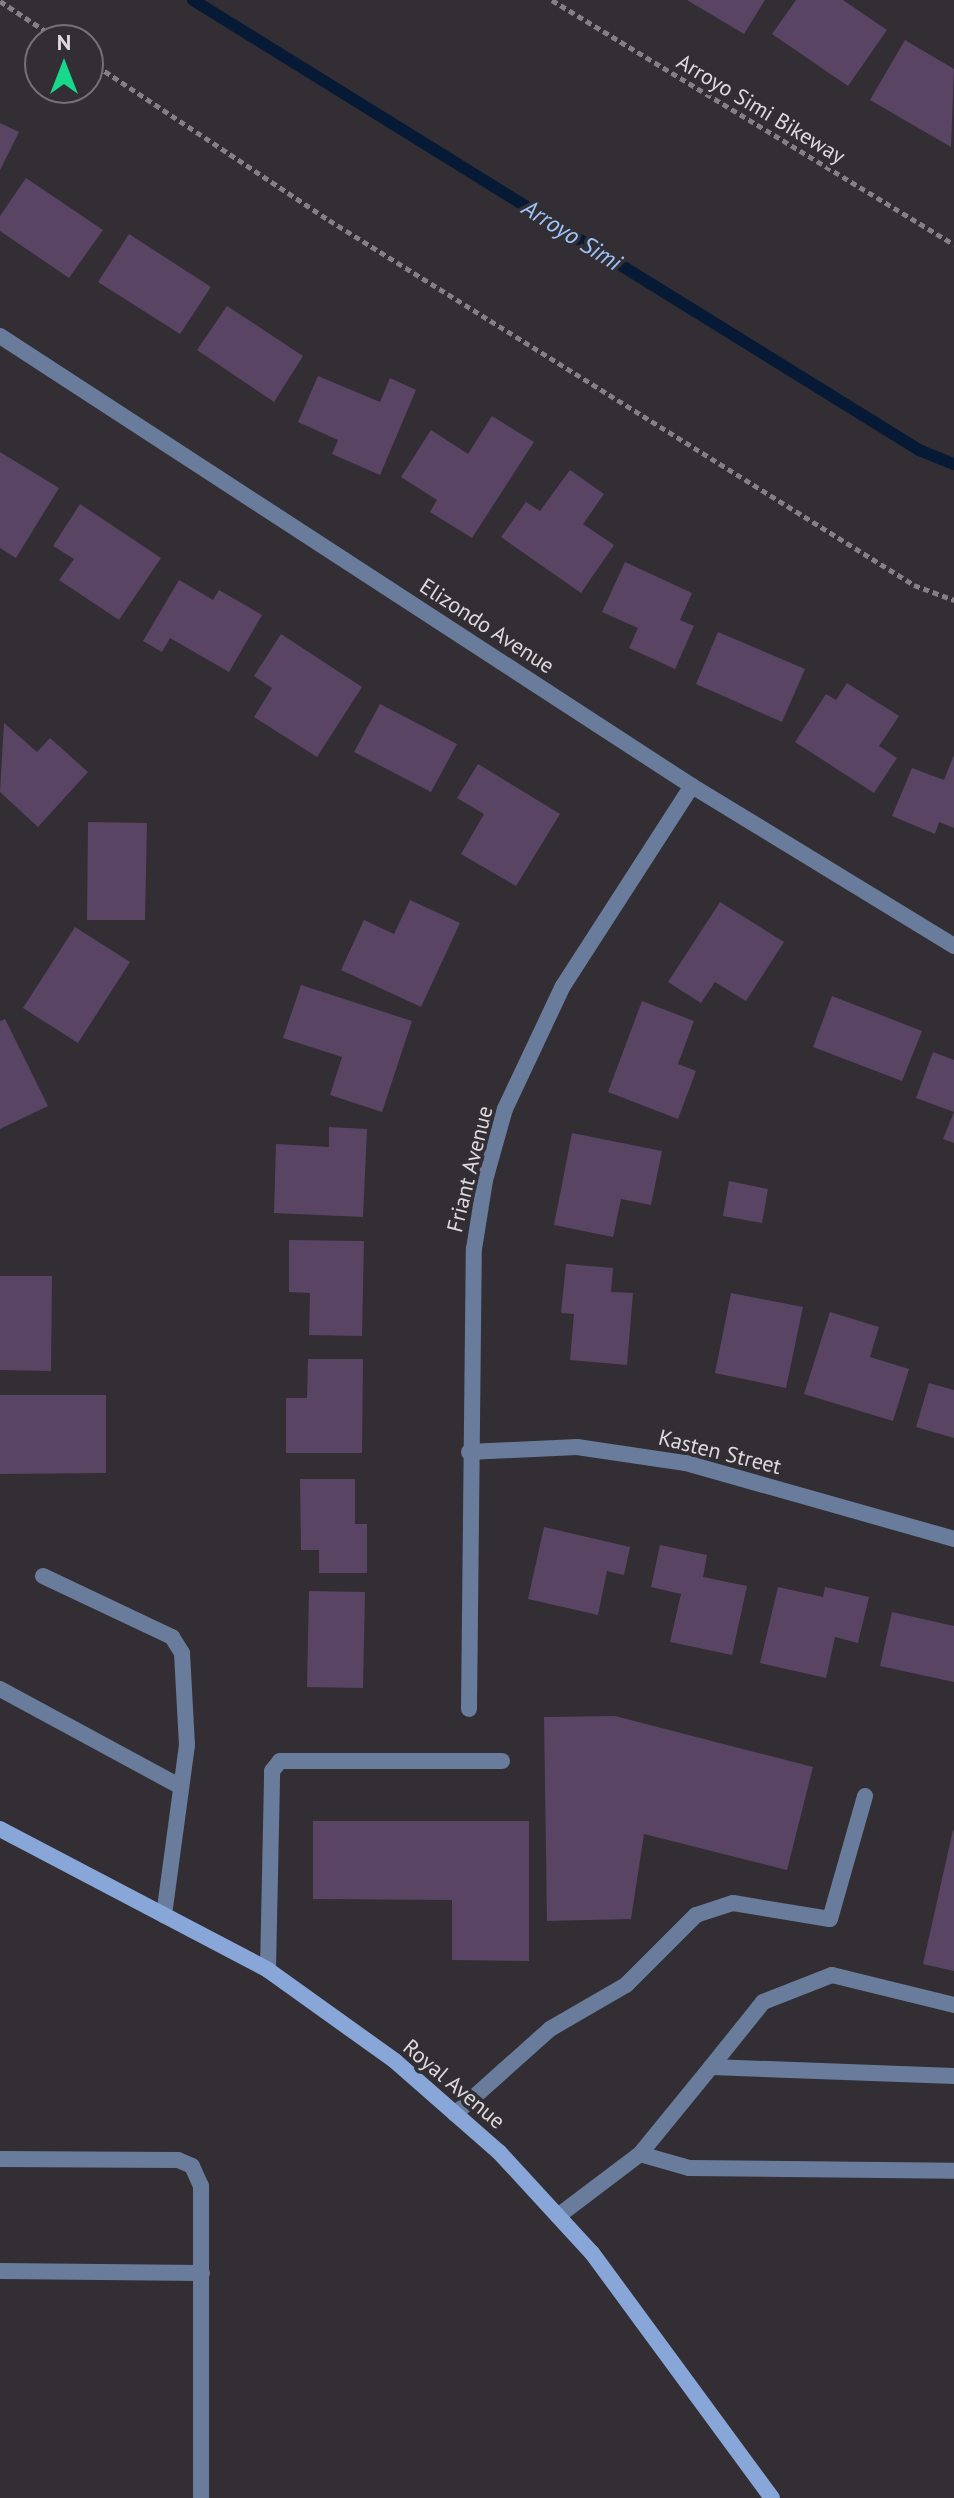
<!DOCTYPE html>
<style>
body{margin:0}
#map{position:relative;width:954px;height:2498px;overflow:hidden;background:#322e34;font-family:"PT Sans",sans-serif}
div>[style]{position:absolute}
.stream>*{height:12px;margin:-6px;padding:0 6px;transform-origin:6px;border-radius:6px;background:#071a35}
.building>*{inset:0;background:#594463}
.path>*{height:5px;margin-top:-2.5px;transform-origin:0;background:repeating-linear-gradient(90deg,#848085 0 6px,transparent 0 10px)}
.service>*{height:16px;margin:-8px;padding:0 8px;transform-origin:8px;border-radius:8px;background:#697c9b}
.minor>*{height:16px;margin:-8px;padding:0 8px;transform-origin:8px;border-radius:8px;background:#697c9b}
.secondary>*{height:16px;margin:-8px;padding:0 8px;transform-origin:8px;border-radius:8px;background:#88a7d8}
span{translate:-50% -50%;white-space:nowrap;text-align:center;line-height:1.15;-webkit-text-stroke:7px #322e34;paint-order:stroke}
.street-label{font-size:22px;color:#dddade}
.water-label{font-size:24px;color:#9ec5fb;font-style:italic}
.north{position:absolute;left:24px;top:24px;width:80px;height:80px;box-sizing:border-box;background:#322e34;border:2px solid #767378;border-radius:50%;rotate:0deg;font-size:22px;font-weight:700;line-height:32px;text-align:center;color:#dddade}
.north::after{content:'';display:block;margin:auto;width:28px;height:36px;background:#17d989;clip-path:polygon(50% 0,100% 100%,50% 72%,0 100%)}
</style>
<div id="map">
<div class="stream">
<i style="left:193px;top:0;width:854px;rotate:31.79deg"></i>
<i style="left:919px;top:450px;width:38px;rotate:22deg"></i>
</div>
<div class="building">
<i style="clip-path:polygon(687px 0,765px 0,744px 34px)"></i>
<i style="clip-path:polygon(796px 0,843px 0,887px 30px,848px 86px,772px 34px)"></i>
<i style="clip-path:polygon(905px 40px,954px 69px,951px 147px,870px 100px)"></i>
<i style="clip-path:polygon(0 123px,19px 132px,0 170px)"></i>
<i style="clip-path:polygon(26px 178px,103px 230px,69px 278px,0 231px,0 216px)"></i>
<i style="clip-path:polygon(129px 234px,211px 287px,180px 334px,98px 282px)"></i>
<i style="clip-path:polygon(227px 306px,303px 356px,274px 402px,197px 350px)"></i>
<i style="clip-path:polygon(318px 376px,380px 402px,390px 378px,416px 390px,380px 475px,332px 454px,338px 440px,298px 422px)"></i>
<i style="clip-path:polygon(492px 416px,534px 442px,472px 538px,430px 512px,437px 500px,401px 477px,431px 430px,468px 454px)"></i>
<i style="clip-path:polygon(0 452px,59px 488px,16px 558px,0 548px)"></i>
<i style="clip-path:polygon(570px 470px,604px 494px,583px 524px,614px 545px,581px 593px,501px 537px,526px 502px,540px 511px)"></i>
<i style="clip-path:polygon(80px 504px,161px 558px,119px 620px,59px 580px,74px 559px,53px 546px)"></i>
<i style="clip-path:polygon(625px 562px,692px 593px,680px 620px,694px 626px,675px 669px,629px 648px,638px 628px,602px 612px)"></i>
<i style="clip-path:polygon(179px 580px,213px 600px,219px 590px,262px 615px,229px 672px,170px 638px,162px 652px,143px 641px)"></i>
<i style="clip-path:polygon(718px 632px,805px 669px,782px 722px,696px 684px)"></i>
<i style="clip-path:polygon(281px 634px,362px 687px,317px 757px,254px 717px,272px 688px,254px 676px)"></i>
<i style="clip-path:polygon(847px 683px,899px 716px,879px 746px,897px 758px,874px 793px,795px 742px,826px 694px,836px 700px)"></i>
<i style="clip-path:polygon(380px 704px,457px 744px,431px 792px,354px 752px)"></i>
<i style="clip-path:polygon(4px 723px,37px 752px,50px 738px,88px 772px,38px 827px,0 792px)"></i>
<i style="clip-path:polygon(954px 755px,954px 828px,939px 822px,935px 834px,892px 816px,912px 768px,944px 780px)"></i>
<i style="clip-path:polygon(478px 764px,560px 814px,516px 886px,461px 854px,484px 814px,457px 798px)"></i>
<i style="clip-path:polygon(88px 822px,147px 823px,145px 920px,87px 920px)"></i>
<i style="clip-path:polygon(410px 900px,460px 923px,421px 1007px,341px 970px,364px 920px,394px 934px)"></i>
<i style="clip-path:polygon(720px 902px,784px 942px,746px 1001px,715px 982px,701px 1003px,668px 982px)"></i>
<i style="clip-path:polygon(75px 927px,130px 962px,78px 1043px,23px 1008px)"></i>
<i style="clip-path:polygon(301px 985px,412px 1021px,382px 1112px,330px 1095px,342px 1057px,283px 1038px)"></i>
<i style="clip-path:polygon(832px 996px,922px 1031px,902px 1081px,813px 1047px)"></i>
<i style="clip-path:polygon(642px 1001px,694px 1021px,678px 1064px,696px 1071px,678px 1119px,608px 1092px)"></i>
<i style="clip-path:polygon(5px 1019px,48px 1106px,0 1129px,0 1021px)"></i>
<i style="clip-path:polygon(933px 1052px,954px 1060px,954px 1143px,943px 1139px,954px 1112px,916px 1098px)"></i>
<i style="clip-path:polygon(329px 1127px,367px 1129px,363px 1217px,274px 1213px,276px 1144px,329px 1147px)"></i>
<i style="clip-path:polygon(572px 1133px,662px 1151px,651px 1205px,621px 1199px,613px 1237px,554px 1225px)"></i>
<i style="clip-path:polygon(729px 1181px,768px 1189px,762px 1223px,723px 1216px)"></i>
<i style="clip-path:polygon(289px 1240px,364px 1241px,362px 1336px,309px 1335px,310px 1293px,289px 1292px)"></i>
<i style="clip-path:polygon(566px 1264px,613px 1268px,611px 1292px,633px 1293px,627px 1365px,570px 1360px,574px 1314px,561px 1313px)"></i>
<i style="clip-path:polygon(0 1276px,52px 1276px,51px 1371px,0 1370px)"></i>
<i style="clip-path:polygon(731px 1293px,803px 1307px,786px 1388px,715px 1373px)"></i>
<i style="clip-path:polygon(830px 1312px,879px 1327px,870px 1357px,909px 1369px,893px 1421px,804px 1394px)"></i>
<i style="clip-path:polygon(308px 1359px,363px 1359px,362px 1453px,286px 1453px,286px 1398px,307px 1398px)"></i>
<i style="clip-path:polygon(929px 1383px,954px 1390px,954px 1438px,916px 1427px)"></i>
<i style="clip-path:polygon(0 1395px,106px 1395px,106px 1473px,0 1474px)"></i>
<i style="clip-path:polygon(300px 1479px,355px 1479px,355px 1524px,367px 1524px,367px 1573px,319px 1573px,319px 1550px,301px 1550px)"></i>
<i style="clip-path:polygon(544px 1527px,630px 1547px,624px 1575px,607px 1571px,598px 1615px,528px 1599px)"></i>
<i style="clip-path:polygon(660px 1545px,707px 1555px,703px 1577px,747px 1586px,732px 1655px,670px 1642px,681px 1594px,651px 1587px)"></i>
<i style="clip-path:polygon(778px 1587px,823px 1597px,825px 1587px,869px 1597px,858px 1643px,835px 1637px,826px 1678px,760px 1663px)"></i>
<i style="clip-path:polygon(309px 1591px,365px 1592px,363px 1688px,307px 1687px)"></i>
<i style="clip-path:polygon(892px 1612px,954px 1626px,954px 1682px,880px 1666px)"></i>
<i style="clip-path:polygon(615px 1716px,813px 1767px,787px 1870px,644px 1834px,631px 1919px,547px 1921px,544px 1717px)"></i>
<i style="clip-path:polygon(313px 1821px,529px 1821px,529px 1961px,452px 1960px,452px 1900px,313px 1899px)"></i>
<i style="clip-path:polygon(953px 1830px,954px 1831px,954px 1971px,923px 1964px)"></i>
</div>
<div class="path">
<i style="left:552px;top:0;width:470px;rotate:31.3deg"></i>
<i style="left:0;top:1px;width:71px;rotate:33.5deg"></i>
<i style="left:88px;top:60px;width:289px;rotate:33.6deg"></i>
<i style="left:329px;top:220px;width:690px;rotate:31.96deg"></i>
<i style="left:914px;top:585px;width:43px;rotate:20.6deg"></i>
</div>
<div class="service">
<i style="left:43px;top:1576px;width:143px;rotate:25.3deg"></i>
<i style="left:172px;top:1637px;width:19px;rotate:58deg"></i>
<i style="left:182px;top:1653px;width:92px;rotate:86.9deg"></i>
<i style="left:187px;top:1745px;width:172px;rotate:97.7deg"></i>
<i style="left:0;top:1689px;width:206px;rotate:28.4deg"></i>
<i style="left:268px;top:1970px;width:199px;rotate:-88.8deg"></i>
<i style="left:272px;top:1771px;width:13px;rotate:-51deg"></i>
<i style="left:280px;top:1761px;width:222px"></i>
<i style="left:711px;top:2067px;width:83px;rotate:-51.3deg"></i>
<i style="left:763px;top:2002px;width:74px;rotate:-21.4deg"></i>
<i style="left:832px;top:1975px;width:126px;rotate:13.8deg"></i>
<i style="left:455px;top:2114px;width:127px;rotate:-41.8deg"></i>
<i style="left:550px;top:2029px;width:88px;rotate:-30.1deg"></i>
<i style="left:626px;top:1985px;width:99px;rotate:-45deg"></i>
<i style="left:696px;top:1915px;width:39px;rotate:-18deg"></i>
<i style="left:733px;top:1903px;width:98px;rotate:9.4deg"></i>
<i style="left:830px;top:1919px;width:128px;rotate:-74.1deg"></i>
<i style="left:640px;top:2154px;width:51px;rotate:15.9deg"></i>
<i style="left:689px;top:2168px;width:265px;rotate:0.6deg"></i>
<i style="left:0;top:2159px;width:178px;rotate:0.3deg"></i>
<i style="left:178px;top:2160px;width:15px;rotate:23deg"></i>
<i style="left:192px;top:2166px;width:22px;rotate:66deg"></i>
<i style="left:201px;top:2186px;width:312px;rotate:90deg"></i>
<i style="left:558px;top:2216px;width:103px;rotate:-37.1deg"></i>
<i style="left:640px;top:2154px;width:112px;rotate:-50.8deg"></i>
<i style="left:711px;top:2067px;width:243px;rotate:2.1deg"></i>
<i style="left:0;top:2271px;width:202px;rotate:0.6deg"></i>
</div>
<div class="minor">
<i style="left:0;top:336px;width:825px;rotate:33.04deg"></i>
<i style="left:692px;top:786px;width:307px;rotate:31.4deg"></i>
<i style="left:469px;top:1452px;width:108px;rotate:-2.7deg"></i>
<i style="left:577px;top:1447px;width:110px;rotate:8.4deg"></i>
<i style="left:686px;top:1463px;width:279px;rotate:15.8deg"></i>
<i style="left:469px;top:1709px;width:460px;rotate:-89.4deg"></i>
<i style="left:474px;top:1249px;width:70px;rotate:-80.9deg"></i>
<i style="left:485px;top:1180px;width:74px;rotate:-74.3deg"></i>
<i style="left:505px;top:1109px;width:136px;rotate:-64.8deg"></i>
<i style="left:563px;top:986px;width:238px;rotate:-57.2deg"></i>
</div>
<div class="secondary">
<i style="left:0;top:1829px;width:303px;rotate:27.7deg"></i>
<i style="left:268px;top:1970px;width:156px;rotate:35.6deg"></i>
<i style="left:395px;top:2061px;width:138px;rotate:41.2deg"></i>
<i style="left:499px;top:2152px;width:137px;rotate:47.4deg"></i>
<i style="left:592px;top:2253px;width:304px;rotate:53.7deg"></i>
</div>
<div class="street-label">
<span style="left:761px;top:109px;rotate:31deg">Arroyo Simi Bikeway</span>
<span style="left:487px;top:626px;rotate:33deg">Elizondo Avenue</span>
<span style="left:470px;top:1169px;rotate:-76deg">Friant Avenue</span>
<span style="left:720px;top:1452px;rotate:14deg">Kasten Street</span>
<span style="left:454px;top:2084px;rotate:40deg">Royal Avenue</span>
</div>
<div class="water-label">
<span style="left:572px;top:235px;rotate:32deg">Arroyo Simi</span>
</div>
<div class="north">N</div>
</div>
